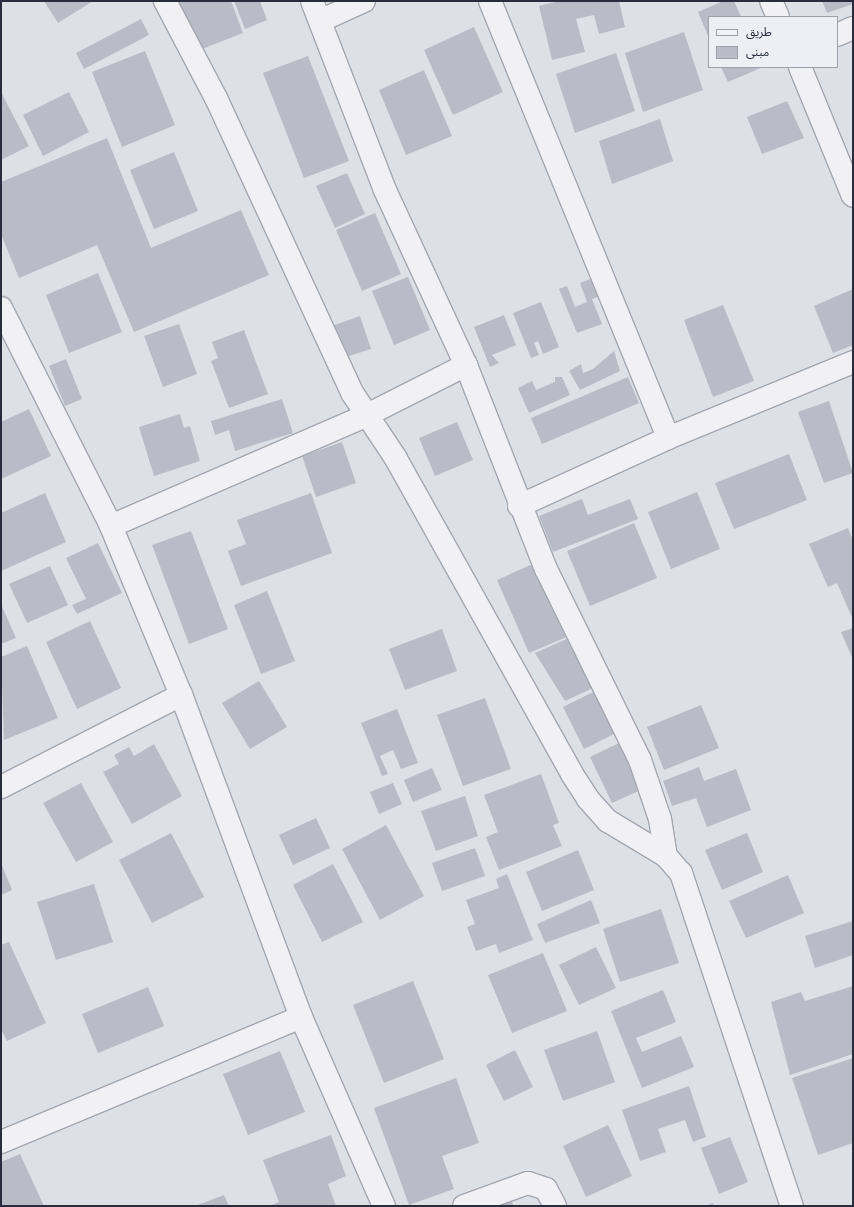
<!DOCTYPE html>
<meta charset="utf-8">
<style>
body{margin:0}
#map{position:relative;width:854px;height:1207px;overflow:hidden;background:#dee0e7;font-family:"Varela Round","Noto Sans Arabic",sans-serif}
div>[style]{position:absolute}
.building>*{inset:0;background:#b9bbc6}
.roads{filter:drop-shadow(1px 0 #a4a6b1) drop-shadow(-1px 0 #a4a6b1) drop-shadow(0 1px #a4a6b1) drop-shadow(0 -1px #a4a6b1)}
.minor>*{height:22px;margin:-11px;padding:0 11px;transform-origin:11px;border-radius:11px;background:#f1f1f5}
span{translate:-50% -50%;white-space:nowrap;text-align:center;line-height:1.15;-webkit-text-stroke:3px #edeff5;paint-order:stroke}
.frame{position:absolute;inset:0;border:2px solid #282c3d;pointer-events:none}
.legend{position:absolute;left:708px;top:16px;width:130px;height:52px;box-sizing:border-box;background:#edeff5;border:1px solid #9ea1ab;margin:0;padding:5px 7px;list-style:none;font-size:12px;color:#282c3d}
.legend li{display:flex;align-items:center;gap:8px;height:20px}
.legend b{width:20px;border:1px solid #9ea1ab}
</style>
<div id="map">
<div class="building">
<i style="clip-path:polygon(44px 1px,93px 1px,58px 23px)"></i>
<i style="clip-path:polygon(184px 1px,231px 1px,243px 33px,197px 51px,178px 3px)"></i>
<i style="clip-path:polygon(234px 1px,260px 1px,267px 20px,245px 29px)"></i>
<i style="clip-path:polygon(559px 1px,619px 1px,625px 27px,599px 34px,594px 15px,576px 19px,585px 52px,552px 60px,539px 6px)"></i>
<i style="clip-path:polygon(723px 1px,734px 1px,741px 17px,709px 17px,709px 38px,698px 12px)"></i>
<i style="clip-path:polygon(822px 1px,853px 1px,853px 4px,827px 13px)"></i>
<i style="clip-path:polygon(141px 19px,149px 35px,84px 69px,76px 53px)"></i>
<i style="clip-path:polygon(474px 27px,503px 92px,453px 115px,424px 50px)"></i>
<i style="clip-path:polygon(684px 32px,703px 90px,643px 112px,625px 53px)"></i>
<i style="clip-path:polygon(145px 51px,175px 125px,122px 147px,92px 72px)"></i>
<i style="clip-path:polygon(616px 53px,635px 111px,575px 133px,556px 74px)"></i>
<i style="clip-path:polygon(308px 56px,349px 161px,304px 178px,263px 73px)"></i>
<i style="clip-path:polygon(721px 67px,763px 67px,728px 82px)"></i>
<i style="clip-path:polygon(424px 70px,452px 136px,406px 155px,379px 90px)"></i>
<i style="clip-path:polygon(1px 92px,29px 146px,1px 160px)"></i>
<i style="clip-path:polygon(69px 92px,89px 132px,43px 156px,23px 115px)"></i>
<i style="clip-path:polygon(787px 101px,804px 138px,762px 154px,747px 117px)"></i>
<i style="clip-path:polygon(660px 119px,673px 161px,612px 184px,599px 141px)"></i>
<i style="clip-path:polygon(107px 138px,151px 248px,241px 210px,269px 275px,134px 332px,97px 245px,19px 278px,1px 234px,1px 182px)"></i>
<i style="clip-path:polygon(174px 152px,198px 211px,154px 229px,130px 170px)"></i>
<i style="clip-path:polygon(347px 173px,365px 214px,335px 228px,316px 186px)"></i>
<i style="clip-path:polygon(375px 213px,401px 274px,362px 291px,336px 230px)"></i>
<i style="clip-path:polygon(98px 273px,122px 332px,69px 353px,46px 295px)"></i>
<i style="clip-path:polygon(408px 277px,430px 330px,394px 345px,372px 291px)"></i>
<i style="clip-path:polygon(596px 277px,603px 295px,592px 299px,602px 324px,577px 333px,559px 289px,567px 286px,575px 307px,587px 302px,580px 283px)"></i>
<i style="clip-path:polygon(853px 289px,853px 345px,833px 353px,814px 306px)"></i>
<i style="clip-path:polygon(541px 302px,559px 347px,543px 354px,538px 341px,534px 343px,539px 355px,531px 358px,513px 313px)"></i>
<i style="clip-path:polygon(723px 305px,754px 381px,713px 397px,684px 320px)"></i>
<i style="clip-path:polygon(504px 315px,516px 345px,492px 355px,499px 363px,490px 367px,474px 327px)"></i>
<i style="clip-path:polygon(360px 316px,371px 349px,340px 359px,329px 327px)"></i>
<i style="clip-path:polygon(179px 324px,197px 374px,163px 387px,144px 336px)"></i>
<i style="clip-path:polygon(244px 330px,268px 394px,229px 408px,211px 361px,218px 358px,212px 342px)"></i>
<i style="clip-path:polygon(614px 351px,620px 371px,580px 390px,569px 371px,581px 364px,583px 373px,593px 369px)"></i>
<i style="clip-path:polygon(66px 359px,82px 399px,65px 406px,49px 366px)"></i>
<i style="clip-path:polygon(555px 377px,562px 377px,570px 395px,529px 413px,518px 388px,532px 381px,536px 390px,555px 382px)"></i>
<i style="clip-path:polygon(628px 377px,639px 403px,542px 444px,531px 418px)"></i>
<i style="clip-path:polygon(282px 399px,293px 433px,235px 451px,229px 430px,215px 435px,211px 421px)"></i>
<i style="clip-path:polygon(829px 401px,853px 473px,824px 483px,798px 412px)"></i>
<i style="clip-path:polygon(29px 409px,51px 456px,1px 479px,1px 422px)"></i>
<i style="clip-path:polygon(180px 414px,184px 428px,190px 426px,200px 461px,154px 476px,139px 427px)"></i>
<i style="clip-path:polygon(457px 422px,473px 460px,435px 476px,419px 438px)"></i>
<i style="clip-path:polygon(342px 442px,356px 483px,316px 497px,302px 456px)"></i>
<i style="clip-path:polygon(789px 454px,807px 500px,734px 529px,715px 483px)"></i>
<i style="clip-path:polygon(697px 492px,720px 549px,671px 569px,648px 512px)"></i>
<i style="clip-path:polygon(45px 493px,66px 542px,1px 571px,1px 513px)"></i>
<i style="clip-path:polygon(311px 493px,332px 553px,241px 586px,228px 551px,246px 544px,237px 520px)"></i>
<i style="clip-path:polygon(582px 499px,588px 515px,630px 499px,638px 519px,553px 552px,539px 516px)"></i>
<i style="clip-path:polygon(634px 523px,657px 578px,590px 606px,567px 551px)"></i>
<i style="clip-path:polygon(848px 528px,853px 541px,853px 620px,837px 583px,828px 587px,809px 544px)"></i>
<i style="clip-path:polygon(191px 531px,228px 629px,189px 644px,152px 545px)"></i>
<i style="clip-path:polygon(98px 543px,122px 593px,77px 614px,72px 605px,86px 599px,66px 558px)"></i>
<i style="clip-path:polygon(537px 562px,569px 636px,529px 653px,497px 580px)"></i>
<i style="clip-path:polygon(50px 566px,68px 605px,27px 623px,9px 584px)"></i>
<i style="clip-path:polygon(267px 591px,295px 661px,261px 674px,234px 605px)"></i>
<i style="clip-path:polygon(1px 604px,16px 638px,1px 644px)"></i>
<i style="clip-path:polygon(90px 621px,121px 688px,77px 709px,46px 642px)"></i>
<i style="clip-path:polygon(853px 628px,853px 660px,841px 632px)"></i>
<i style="clip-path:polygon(442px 629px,457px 671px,405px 690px,389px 649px)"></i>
<i style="clip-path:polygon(571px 637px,593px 688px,565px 701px,535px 653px)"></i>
<i style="clip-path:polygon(27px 646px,58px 718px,4px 740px,1px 657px)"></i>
<i style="clip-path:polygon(259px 681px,287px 727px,250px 749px,222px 703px)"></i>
<i style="clip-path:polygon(597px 690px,618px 732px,584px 749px,563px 707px)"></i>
<i style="clip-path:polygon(485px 698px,511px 769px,463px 786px,437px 715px)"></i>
<i style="clip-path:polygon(701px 705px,719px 748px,664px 770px,647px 727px)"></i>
<i style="clip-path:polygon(397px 709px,418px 763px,401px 769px,393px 750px,380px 756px,388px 774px,382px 776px,361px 723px)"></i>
<i style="clip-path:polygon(621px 742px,643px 789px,612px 803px,590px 757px)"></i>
<i style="clip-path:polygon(154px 744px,182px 796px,132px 824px,103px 772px,119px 764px,114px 755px,129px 747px,134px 756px)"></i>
<i style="clip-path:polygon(699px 767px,704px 781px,736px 769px,751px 810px,707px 827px,696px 798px,672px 806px,663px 781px)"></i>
<i style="clip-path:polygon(432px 768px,442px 790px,413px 802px,404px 780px)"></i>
<i style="clip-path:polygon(541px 774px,559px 823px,553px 825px,562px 846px,499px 870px,486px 837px,498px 832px,484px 795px)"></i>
<i style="clip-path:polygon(81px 783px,113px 842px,76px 862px,43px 803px)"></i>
<i style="clip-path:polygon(393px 783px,402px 804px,379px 814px,370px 792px)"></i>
<i style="clip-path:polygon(465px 796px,478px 836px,436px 851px,421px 811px)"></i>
<i style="clip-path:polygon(316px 818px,330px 848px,293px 865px,279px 835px)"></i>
<i style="clip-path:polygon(386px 825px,424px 896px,380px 920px,342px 849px)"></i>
<i style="clip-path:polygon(171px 833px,204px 897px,152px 923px,119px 860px)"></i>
<i style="clip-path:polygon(747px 833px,763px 872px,722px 890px,705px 850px)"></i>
<i style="clip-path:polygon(475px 848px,485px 876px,442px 891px,432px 863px)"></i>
<i style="clip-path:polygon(578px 850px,594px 890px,542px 911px,526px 872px)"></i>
<i style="clip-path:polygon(1px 863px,12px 890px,1px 895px)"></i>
<i style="clip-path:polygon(333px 864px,363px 922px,322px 942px,293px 885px)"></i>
<i style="clip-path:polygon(507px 874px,533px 940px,499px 953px,496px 944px,476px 951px,467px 927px,475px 924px,466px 900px,499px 888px,496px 879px)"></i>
<i style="clip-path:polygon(788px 875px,804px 913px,746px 938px,729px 901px)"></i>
<i style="clip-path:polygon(94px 884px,113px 942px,56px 960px,37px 902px)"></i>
<i style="clip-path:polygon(591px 900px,600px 923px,545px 943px,537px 924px)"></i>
<i style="clip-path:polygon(661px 909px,679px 963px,620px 982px,603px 929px)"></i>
<i style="clip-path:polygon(853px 921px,853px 955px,815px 968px,805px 936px)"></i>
<i style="clip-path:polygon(9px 942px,46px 1023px,7px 1041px,1px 1029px,1px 945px)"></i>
<i style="clip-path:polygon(596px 947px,616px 988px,579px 1005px,559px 965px)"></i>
<i style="clip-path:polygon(543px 953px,567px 1011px,512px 1033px,488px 975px)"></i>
<i style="clip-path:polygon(413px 981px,444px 1059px,384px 1083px,353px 1005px)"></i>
<i style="clip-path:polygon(853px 986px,853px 1054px,790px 1075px,771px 1002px,801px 992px,805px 1001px)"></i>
<i style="clip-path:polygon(148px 987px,164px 1026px,98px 1053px,82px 1014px)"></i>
<i style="clip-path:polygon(663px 990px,676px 1022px,636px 1038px,642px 1052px,681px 1036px,694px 1067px,642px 1088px,611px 1011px)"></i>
<i style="clip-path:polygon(597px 1031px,615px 1082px,563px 1101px,544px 1050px)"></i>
<i style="clip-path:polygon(515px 1050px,533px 1087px,504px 1101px,486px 1065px)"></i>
<i style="clip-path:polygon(280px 1051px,305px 1112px,248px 1135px,223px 1074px)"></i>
<i style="clip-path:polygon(853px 1058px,853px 1143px,818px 1155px,792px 1078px)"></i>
<i style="clip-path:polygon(456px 1078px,479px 1143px,442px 1156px,454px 1189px,409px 1205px,374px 1108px)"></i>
<i style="clip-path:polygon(689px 1086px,706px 1137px,693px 1142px,685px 1120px,658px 1129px,666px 1152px,640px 1161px,622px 1110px)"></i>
<i style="clip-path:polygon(608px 1125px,632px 1176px,586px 1197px,563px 1146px)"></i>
<i style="clip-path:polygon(331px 1135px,346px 1176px,328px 1184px,336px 1206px,269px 1206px,279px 1202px,263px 1160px)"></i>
<i style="clip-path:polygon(730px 1137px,748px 1182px,719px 1194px,701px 1148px)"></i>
<i style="clip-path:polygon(20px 1154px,44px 1206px,1px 1206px,1px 1162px)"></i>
<i style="clip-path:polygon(224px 1195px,229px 1206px,195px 1206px)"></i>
<i style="clip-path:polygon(511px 1201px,514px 1206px,500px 1206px)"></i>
<i style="clip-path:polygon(713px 1203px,714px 1206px,705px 1206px)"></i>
</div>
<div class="roads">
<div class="minor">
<i style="left:165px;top:1px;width:110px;rotate:62.3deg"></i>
<i style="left:216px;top:98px;width:326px;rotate:65.2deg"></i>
<i style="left:353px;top:394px;width:76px;rotate:56.3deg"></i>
<i style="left:395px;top:457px;width:363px;rotate:60.8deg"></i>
<i style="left:572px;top:774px;width:30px;rotate:57deg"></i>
<i style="left:588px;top:799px;width:30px;rotate:48deg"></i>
<i style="left:608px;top:821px;width:68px;rotate:31.1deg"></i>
<i style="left:666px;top:856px;width:23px;rotate:49deg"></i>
<i style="left:681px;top:873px;width:351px;rotate:71.6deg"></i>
<i style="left:312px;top:1px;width:203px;rotate:68.9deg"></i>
<i style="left:385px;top:190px;width:193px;rotate:65.2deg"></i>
<i style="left:466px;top:365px;width:219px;rotate:68.6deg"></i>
<i style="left:546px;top:569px;width:213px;rotate:63.8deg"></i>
<i style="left:640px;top:760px;width:62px;rotate:71.3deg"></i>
<i style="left:660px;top:819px;width:37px;rotate:81deg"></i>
<i style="left:490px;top:1px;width:472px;rotate:67.8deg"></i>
<i style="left:771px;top:1px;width:17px;rotate:66deg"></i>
<i style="left:322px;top:20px;width:46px;rotate:-24.3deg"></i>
<i style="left:837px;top:35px;width:17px;rotate:-24deg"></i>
<i style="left:800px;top:67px;width:139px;rotate:67.7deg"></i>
<i style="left:1px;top:308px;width:244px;rotate:63.2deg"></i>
<i style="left:519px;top:506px;width:164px;rotate:-24.5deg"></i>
<i style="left:668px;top:438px;width:200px;rotate:-22.3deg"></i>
<i style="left:1px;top:787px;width:202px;rotate:-27.1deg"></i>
<i style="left:1px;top:1142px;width:325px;rotate:-22.6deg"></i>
<i style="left:384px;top:1206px;width:206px;rotate:-113.7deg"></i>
<i style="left:301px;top:1017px;width:344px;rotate:-110.4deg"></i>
<i style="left:181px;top:695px;width:183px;rotate:-112.5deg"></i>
<i style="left:111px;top:526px;width:279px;rotate:-23.4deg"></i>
<i style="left:367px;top:415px;width:111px;rotate:-26.8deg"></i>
<i style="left:464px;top:1206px;width:68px;rotate:-19.8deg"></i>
<i style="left:528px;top:1183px;width:19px;rotate:18deg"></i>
<i style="left:546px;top:1189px;width:19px;rotate:62deg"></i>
</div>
</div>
<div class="frame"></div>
<ul class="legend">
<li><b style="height:5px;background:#f1f1f5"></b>طريق</li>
<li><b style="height:11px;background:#b9bbc6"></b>مبنى</li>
</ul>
</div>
